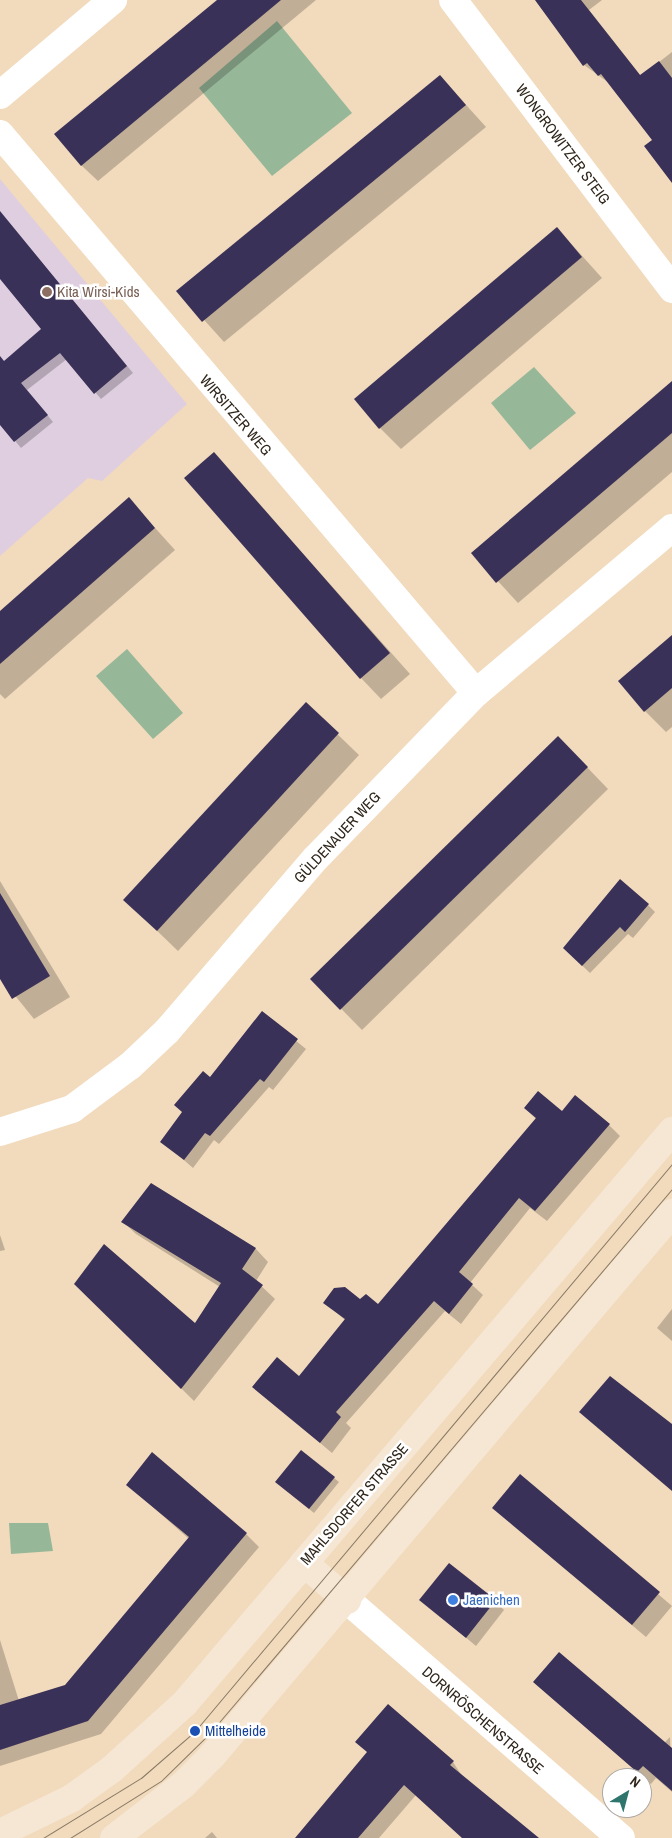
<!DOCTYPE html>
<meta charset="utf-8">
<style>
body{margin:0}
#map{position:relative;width:672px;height:1838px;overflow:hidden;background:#f2dabc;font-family:"Archivo Narrow",sans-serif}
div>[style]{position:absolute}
.education>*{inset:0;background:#dfcedf}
.green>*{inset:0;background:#96b899}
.shadow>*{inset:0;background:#0003}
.building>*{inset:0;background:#3a3158}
.minor>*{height:28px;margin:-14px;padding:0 14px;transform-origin:14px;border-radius:14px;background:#fff}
.secondary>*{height:28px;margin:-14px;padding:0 14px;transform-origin:14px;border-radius:14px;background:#f6e7d5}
.tram>*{height:1px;margin:-0.5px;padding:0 0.5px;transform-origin:0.5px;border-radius:0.5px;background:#887965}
.dots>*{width:14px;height:14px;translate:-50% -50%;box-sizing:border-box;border:2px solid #fff;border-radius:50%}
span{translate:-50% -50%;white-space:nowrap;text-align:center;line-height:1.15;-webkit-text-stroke:5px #fff;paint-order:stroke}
.street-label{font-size:15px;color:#2f261b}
.education-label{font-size:15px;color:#785e54}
.left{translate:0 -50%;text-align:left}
.shop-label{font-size:15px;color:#366cbe}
.transit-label{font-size:15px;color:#164399}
.north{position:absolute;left:602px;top:1768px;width:50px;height:50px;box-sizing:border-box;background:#fff;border:1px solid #aca8a4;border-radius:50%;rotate:37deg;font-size:14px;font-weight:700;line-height:20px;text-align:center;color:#2f261b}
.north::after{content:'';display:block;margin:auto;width:18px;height:22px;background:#2e756d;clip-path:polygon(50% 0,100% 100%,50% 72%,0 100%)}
</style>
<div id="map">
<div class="education">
<i style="clip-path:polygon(0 179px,187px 404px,102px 481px,88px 478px,0 556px)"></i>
</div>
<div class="green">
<i style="clip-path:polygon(277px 21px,352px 113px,272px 176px,199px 88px)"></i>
<i style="clip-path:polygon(534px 367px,576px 413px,530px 450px,491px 403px)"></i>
<i style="clip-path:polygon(127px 649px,183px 713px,153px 739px,96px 676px)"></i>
<i style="clip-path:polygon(9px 1523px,48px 1523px,53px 1551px,11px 1554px)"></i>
</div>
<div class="shadow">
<i style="clip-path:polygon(219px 0,316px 0,98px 181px,81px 165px)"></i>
<i style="clip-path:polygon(535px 0,602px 0,589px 10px,641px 76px,672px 52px,672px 181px,654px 140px,609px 83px,584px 65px)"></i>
<i style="clip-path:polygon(440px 76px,486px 127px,224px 342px,178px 291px)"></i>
<i style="clip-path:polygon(0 212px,133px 373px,101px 399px,67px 359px,27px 390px,53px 422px,21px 448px,0 423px,0 357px,4px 363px,43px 330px,0 278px)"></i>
<i style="clip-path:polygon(557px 228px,602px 278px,401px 449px,380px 428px)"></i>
<i style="clip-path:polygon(672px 383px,672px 472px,518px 603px,472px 553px)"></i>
<i style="clip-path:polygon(214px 454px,410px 674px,381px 699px,361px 678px)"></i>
<i style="clip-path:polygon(129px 499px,175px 550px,5px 699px,0 694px,0 613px)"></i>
<i style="clip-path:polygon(672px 637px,672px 727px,666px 732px,645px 711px)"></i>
<i style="clip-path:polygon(306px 704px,359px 755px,178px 951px,125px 900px)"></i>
<i style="clip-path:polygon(558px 737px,608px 789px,362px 1030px,312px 979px)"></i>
<i style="clip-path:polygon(0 881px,70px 997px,34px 1019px,0 977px)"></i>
<i style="clip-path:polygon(648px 905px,655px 912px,633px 938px,628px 934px,590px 973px,572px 956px)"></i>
<i style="clip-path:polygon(262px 1013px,306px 1049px,273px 1090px,269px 1087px,219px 1144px,214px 1140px,193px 1168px,162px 1141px)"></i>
<i style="clip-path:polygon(525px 1108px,609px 1125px,620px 1136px,547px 1221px,530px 1208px,470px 1283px,483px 1295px,461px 1324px,445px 1311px,346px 1423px,351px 1428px,332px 1453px,254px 1387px,299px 1377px,345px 1320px,324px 1302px,360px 1301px,378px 1305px,537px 1120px)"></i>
<i style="clip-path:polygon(151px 1185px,256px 1249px,268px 1262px,256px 1281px,275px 1299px,194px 1401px,76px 1284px,195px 1324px,220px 1287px,136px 1234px,123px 1222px)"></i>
<i style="clip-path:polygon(0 1235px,5px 1250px,0 1251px)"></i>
<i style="clip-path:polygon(672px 1309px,672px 1341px,657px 1328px)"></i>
<i style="clip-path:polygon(301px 1451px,339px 1482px,314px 1513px,281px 1486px)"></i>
<i style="clip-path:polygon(520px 1476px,672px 1606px,646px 1637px,493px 1508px)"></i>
<i style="clip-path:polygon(128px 1485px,246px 1534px,259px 1547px,101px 1734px,0 1766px,0 1640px,19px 1701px,66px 1686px,189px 1539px)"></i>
<i style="clip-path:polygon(421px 1600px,495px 1601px,504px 1610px,476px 1646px)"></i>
<i style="clip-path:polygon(534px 1682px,664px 1743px,670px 1737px,672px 1792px,656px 1778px,651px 1784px)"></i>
<i style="clip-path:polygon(368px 1753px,453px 1762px,462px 1776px,537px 1838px,463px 1838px,416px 1795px,379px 1838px,296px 1838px)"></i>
<i style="clip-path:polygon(212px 1832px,217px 1838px,205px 1838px)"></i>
</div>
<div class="building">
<i style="clip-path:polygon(217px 0,281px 0,81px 166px,54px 134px)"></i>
<i style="clip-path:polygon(535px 0,581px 0,640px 75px,659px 61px,672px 78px,672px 183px,644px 146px,652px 140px,601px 74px,598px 76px,587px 63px,583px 66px)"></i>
<i style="clip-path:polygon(440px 75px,466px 105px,202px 322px,176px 291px)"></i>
<i style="clip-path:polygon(0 211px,127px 366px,94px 394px,60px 353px,21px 383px,48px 415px,14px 442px,0 425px,0 356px,4px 361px,41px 329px,0 279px)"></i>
<i style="clip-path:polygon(557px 227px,582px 257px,379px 429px,354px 399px)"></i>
<i style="clip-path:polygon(672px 381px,672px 433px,496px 583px,471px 553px)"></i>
<i style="clip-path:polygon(214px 452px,390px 653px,360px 679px,184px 478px)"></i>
<i style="clip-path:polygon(129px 497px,155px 528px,0 664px,0 611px)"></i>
<i style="clip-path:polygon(672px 635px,672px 688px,644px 712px,618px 681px)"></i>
<i style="clip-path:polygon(306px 702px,339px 733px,157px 931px,123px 900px)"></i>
<i style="clip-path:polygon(558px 736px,588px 767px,340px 1010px,310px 979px)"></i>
<i style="clip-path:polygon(620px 879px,649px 904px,625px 932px,620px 927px,582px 966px,563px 948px)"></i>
<i style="clip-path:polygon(0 893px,50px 976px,12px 999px,0 979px)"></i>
<i style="clip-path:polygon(262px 1011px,298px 1039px,264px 1082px,260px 1079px,210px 1136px,205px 1133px,184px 1160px,160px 1142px,182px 1112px,174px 1105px,203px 1071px,210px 1077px)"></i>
<i style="clip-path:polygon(538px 1091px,562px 1111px,575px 1095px,610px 1124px,535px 1211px,519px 1198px,459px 1272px,473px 1284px,449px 1314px,434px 1301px,336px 1412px,341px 1417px,320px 1443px,252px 1387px,277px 1357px,299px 1376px,345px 1319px,323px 1303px,334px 1288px,345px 1287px,360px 1299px,366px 1294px,378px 1304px,536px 1118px,524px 1108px)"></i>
<i style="clip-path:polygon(151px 1183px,256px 1248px,242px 1269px,263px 1285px,181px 1389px,74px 1284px,104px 1244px,195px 1323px,221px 1283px,121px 1222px)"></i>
<i style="clip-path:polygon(610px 1376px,672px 1424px,672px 1491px,579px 1412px)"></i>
<i style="clip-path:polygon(301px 1450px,335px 1477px,309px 1509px,275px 1482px)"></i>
<i style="clip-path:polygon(152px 1452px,247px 1533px,88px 1721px,0 1750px,0 1705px,65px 1685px,189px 1537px,126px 1485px)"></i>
<i style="clip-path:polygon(520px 1474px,660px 1592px,632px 1625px,492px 1508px)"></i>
<i style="clip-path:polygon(449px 1563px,496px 1600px,466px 1638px,419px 1600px)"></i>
<i style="clip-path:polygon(559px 1652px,672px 1748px,672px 1791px,643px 1766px,637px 1772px,533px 1682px)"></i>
<i style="clip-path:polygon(388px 1704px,454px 1761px,450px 1765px,539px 1838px,462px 1838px,404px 1785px,358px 1838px,295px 1838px,367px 1752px,355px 1742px)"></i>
</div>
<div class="minor">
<i style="left:453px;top:0;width:363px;rotate:52.8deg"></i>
<i style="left:0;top:95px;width:148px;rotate:-40.1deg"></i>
<i style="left:0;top:134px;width:734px;rotate:49.58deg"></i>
<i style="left:0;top:1132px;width:76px;rotate:-17.7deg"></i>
<i style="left:72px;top:1109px;width:72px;rotate:-36.6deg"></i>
<i style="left:130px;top:1066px;width:51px;rotate:-43.4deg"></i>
<i style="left:167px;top:1031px;width:228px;rotate:-49.3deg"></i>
<i style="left:316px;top:858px;width:230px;rotate:-45.9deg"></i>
<i style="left:476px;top:693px;width:256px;rotate:-40.1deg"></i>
<i style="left:347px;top:1600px;width:363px;rotate:41deg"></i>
</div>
<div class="secondary">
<i style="left:304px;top:1563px;width:57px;rotate:40.7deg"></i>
<i style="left:0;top:1833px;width:80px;rotate:-25.9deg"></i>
<i style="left:72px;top:1798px;width:49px;rotate:-35.9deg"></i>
<i style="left:112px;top:1769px;width:97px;rotate:-42.1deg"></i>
<i style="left:184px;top:1704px;width:753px;rotate:-49.58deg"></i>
<i style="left:114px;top:1838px;width:88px;rotate:-37.6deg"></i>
<i style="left:184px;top:1784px;width:40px;rotate:-45deg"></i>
<i style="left:212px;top:1756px;width:712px;rotate:-49.73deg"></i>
</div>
<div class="tram">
<i style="left:43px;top:1838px;width:115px;rotate:-31.5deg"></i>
<i style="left:141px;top:1778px;width:72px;rotate:-41deg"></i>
<i style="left:195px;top:1731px;width:741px;rotate:-49.93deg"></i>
<i style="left:70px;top:1838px;width:107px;rotate:-32.1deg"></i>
<i style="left:161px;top:1781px;width:67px;rotate:-44.4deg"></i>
<i style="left:209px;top:1734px;width:715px;rotate:-49.65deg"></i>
</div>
<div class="dots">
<i style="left:47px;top:292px;background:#8d6e63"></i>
<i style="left:453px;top:1600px;background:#3f7fe0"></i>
<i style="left:195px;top:1731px;background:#1a4fb4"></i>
</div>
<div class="street-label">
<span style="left:563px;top:144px;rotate:53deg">WONGROWITZER STEIG</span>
<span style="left:236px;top:415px;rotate:49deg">WIRSITZER WEG</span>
<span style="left:337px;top:837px;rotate:-47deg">GÜLDENAUER WEG</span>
<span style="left:354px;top:1504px;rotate:-49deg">MAHLSDORFER STRASSE</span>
<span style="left:483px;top:1720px;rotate:41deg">DORNRÖSCHENSTRASSE</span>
</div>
<div class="education-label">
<span class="left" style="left:57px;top:292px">Kita Wirsi-Kids</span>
</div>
<div class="shop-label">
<span class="left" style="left:463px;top:1600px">Jaenichen</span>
</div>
<div class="transit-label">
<span class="left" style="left:205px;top:1731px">Mittelheide</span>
</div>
<div class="north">N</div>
</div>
